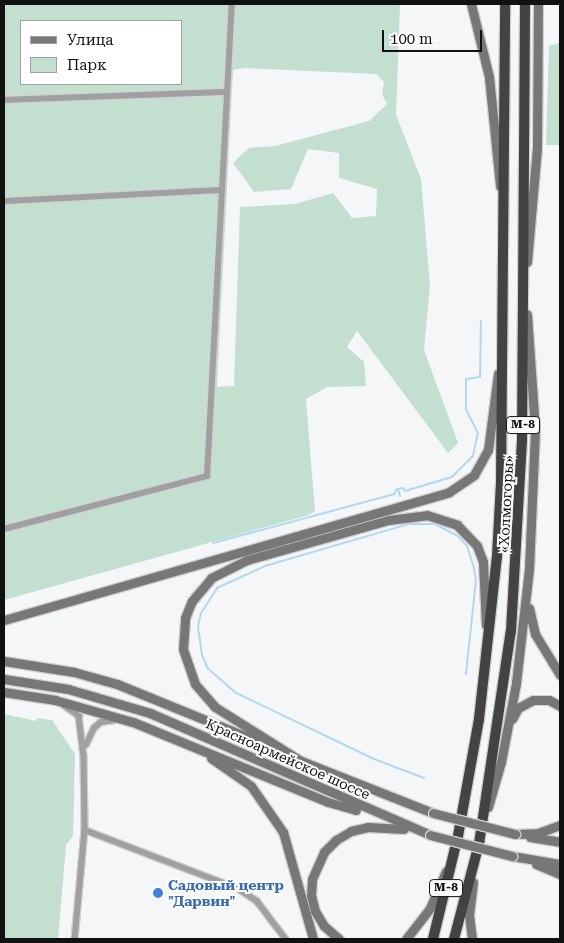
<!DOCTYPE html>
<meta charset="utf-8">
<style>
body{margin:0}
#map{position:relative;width:564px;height:943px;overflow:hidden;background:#f5f6f7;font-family:"Roboto Serif",serif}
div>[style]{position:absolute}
.green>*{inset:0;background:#c3dfd0}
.stream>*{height:2px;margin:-1px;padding:0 1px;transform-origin:1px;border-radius:1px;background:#b0d9f1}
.roads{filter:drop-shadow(1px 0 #d1d1d2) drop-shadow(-1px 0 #d1d1d2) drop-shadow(0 1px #d1d1d2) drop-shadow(0 -1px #d1d1d2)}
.street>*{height:5.5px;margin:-2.75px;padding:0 2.75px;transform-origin:2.75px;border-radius:2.75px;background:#a1a0a0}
.secondary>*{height:9px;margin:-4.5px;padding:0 4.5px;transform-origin:4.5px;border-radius:4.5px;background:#787777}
.highway>*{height:10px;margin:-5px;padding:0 5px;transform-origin:5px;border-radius:5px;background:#444242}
.bridges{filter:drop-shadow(1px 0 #d1d1d2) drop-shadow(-1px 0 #d1d1d2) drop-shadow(0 1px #d1d1d2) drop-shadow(0 -1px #d1d1d2)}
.secondary-bridge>*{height:9px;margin:-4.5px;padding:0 4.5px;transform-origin:4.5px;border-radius:4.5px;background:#787777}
.dots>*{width:14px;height:14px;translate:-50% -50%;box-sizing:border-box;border:2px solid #fff;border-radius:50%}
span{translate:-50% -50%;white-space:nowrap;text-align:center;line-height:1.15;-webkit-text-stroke:4px #fff;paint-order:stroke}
.shield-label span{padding:1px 4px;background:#fff;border:1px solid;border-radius:4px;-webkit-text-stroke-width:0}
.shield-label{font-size:12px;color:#111;font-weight:700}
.street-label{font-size:14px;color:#111}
.shop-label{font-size:14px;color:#366cbe;font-weight:700}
.left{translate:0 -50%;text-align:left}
.frame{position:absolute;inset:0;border:5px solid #111;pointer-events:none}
.legend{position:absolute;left:20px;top:20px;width:162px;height:65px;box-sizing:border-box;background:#fff;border:1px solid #a0a0a0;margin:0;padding:6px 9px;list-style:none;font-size:15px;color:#111}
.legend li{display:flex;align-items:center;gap:10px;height:25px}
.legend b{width:25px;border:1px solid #a0a0a0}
.scale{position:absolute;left:382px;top:30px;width:100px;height:22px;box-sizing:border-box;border:2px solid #111;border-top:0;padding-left:6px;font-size:15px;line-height:18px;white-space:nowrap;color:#111;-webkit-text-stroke:4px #fff;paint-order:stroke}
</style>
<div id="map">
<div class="green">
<i style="clip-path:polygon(evenodd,4px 4px,400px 4px,396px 115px,421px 179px,430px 286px,424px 350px,458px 443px,448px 453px,357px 331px,347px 347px,364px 362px,366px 386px,327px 387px,306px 399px,315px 511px,309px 515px,4px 600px,4px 4px,21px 21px,181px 21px,181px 84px,21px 84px,21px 21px,4px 4px,245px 68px,376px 74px,384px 82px,382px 94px,387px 104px,369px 121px,275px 146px,249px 148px,233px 163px,254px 192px,291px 189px,308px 149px,339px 153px,339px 178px,377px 189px,376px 216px,352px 218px,333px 193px,295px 204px,240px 207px,234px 386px,217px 387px,233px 70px,245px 68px)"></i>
<i style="clip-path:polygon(559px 43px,560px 145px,546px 145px,549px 46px)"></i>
<i style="clip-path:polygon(4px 714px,36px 721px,37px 718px,52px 720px,75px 754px,73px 836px,66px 845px,58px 939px,4px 939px)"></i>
</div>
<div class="stream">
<i style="left:398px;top:489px;width:5px;rotate:-11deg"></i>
<i style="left:403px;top:488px;width:4px;rotate:56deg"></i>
<i style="left:405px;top:491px;width:49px;rotate:-16.6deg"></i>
<i style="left:452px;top:477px;width:30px;rotate:-45deg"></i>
<i style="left:473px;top:456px;width:24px;rotate:-78deg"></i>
<i style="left:478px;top:433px;width:27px;rotate:-117deg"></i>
<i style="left:466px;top:409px;width:30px;rotate:-90deg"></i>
<i style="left:466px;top:379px;width:14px;rotate:-8deg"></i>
<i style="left:480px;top:377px;width:56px;rotate:-89deg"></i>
<i style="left:398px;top:489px;width:7px;rotate:74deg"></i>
<i style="left:213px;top:543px;width:188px;rotate:-15.1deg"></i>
<i style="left:394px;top:494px;width:6px;rotate:-59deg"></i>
<i style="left:424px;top:778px;width:53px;rotate:-159.2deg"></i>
<i style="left:374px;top:759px;width:153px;rotate:-154.4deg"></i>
<i style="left:236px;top:693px;width:37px;rotate:-139deg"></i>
<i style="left:208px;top:669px;width:15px;rotate:-113deg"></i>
<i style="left:202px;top:655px;width:28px;rotate:-98deg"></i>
<i style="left:198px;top:627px;width:14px;rotate:-78deg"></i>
<i style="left:201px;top:613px;width:30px;rotate:-57deg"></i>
<i style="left:217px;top:588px;width:53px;rotate:-24.6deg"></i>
<i style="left:265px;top:566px;width:150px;rotate:-16.3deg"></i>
<i style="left:409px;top:524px;width:26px"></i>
<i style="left:435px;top:524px;width:26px;rotate:28deg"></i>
<i style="left:458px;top:536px;width:13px;rotate:48deg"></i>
<i style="left:467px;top:546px;width:23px;rotate:72deg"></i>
<i style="left:474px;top:568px;width:12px;rotate:81deg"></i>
<i style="left:476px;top:580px;width:95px;rotate:96.1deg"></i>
</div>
<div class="roads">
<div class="street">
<i style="left:4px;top:100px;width:223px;rotate:-2.1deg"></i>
<i style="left:4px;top:201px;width:218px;rotate:-2.9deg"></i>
<i style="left:4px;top:529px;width:210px;rotate:-14.6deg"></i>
<i style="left:207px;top:476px;width:473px;rotate:-87deg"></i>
<i style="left:64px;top:705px;width:19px;rotate:36deg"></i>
<i style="left:79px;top:716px;width:39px;rotate:83deg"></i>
<i style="left:84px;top:755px;width:75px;rotate:89.2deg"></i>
<i style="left:85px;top:830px;width:109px;rotate:95.2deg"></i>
<i style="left:86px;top:745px;width:19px;rotate:-65deg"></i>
<i style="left:94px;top:728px;width:9px;rotate:-41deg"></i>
<i style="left:101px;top:722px;width:14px;rotate:-8deg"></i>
<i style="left:85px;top:830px;width:165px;rotate:21deg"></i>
<i style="left:239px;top:889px;width:22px;rotate:34deg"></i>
<i style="left:257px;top:901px;width:48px;rotate:52.7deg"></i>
</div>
<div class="secondary">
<i style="left:471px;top:4px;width:75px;rotate:76.1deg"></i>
<i style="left:489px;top:77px;width:110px;rotate:84.2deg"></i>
<i style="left:527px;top:262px;width:115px;rotate:-85deg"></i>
<i style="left:537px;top:147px;width:143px;rotate:-89.6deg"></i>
<i style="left:529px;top:608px;width:27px;rotate:77deg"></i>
<i style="left:535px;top:634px;width:48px;rotate:58.6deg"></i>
<i style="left:4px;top:620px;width:463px;rotate:-16deg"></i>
<i style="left:449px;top:492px;width:30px;rotate:-34deg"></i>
<i style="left:474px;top:475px;width:29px;rotate:-61deg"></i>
<i style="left:488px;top:450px;width:77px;rotate:-82.5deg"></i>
<i style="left:4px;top:661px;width:71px;rotate:8.9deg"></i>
<i style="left:74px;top:672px;width:45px;rotate:15.6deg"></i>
<i style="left:117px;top:684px;width:149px;rotate:22.1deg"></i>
<i style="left:4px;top:679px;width:65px;rotate:8.9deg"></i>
<i style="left:68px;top:689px;width:85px;rotate:16.3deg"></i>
<i style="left:150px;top:713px;width:305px;rotate:23.5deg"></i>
<i style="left:4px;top:692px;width:52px;rotate:8.9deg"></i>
<i style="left:55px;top:700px;width:81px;rotate:15.8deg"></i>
<i style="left:133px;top:722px;width:211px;rotate:22.3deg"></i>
<i style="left:328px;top:802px;width:29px;rotate:16deg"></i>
<i style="left:512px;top:719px;width:13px;rotate:-61deg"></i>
<i style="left:518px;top:708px;width:17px;rotate:-28deg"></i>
<i style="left:533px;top:700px;width:16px"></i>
<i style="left:549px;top:700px;width:13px;rotate:29deg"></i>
<i style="left:211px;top:758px;width:49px;rotate:35deg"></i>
<i style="left:251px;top:786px;width:56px;rotate:55.2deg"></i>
<i style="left:283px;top:832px;width:111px;rotate:74.3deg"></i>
<i style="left:296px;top:759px;width:147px;rotate:21.5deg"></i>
<i style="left:301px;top:761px;width:102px;rotate:-147.9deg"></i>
<i style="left:215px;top:707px;width:30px;rotate:-131deg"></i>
<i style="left:195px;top:684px;width:37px;rotate:-109deg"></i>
<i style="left:183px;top:649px;width:31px;rotate:-86deg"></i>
<i style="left:185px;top:618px;width:18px;rotate:-68deg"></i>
<i style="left:192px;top:601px;width:30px;rotate:-50deg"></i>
<i style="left:211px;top:578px;width:40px;rotate:-26.6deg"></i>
<i style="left:247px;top:560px;width:147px;rotate:-15.8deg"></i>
<i style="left:388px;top:520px;width:39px;rotate:-7deg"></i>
<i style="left:427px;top:515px;width:32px;rotate:18deg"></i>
<i style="left:457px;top:525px;width:29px;rotate:46deg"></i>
<i style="left:477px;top:546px;width:17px;rotate:69deg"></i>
<i style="left:483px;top:562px;width:63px;rotate:87.3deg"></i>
<i style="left:488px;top:807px;width:47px;rotate:-73.9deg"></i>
<i style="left:501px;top:762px;width:80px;rotate:-79.2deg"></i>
<i style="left:516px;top:683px;width:115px;rotate:-83.5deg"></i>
<i style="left:529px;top:569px;width:140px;rotate:-87.5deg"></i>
<i style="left:535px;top:429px;width:115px;rotate:-94deg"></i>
<i style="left:515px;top:834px;width:23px;rotate:-2deg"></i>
<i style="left:538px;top:833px;width:23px;rotate:-20deg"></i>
<i style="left:530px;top:837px;width:30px;rotate:9deg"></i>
<i style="left:512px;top:856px;width:49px;rotate:9.5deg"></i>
<i style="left:536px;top:864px;width:26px;rotate:23deg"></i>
<i style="left:339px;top:939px;width:20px;rotate:-139deg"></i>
<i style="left:324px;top:926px;width:17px;rotate:-121deg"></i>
<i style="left:315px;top:911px;width:16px;rotate:-104deg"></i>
<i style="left:311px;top:895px;width:16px;rotate:-86deg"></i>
<i style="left:312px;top:879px;width:30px;rotate:-66deg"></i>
<i style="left:324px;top:852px;width:17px;rotate:-45deg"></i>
<i style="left:336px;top:840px;width:17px;rotate:-31deg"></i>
<i style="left:351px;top:831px;width:17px;rotate:-13deg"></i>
<i style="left:368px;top:827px;width:36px;rotate:3deg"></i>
<i style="left:406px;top:939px;width:39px;rotate:-52deg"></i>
<i style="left:430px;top:908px;width:40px;rotate:-66.6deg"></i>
<i style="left:472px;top:939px;width:24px;rotate:-97deg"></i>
<i style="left:469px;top:915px;width:33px;rotate:-83deg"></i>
</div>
<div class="highway">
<i style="left:433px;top:939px;width:106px;rotate:-76.4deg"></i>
<i style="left:458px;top:836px;width:119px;rotate:-79.8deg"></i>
<i style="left:479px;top:719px;width:163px;rotate:-83.7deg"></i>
<i style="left:497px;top:557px;width:75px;rotate:-86.9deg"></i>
<i style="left:501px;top:482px;width:478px;rotate:-89.5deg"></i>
<i style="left:454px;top:939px;width:98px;rotate:-75.3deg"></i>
<i style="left:479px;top:844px;width:215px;rotate:-81.5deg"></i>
<i style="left:511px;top:631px;width:191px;rotate:-86.7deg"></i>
<i style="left:522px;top:440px;width:436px;rotate:-89.6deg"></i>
</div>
</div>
<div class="bridges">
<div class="secondary-bridge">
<i style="left:433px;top:813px;width:85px;rotate:14.4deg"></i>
<i style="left:430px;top:835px;width:85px;rotate:14.4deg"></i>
</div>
</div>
<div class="dots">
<i style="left:158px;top:893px;background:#3f7fe0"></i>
</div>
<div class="shield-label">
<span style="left:523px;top:425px">М-8</span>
<span style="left:446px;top:888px">М-8</span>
</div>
<div class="street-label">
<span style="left:506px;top:504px;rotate:-87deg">«Холмогоры»</span>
<span style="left:288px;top:759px;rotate:24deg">Красноармейское шоссе</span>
</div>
<div class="shop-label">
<span class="left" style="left:168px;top:893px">Садовый центр<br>"Дарвин"</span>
</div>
<div class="frame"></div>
<ul class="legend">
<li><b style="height:6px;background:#787777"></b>Улица</li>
<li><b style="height:14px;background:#c3dfd0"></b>Парк</li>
</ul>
<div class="scale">100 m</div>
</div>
